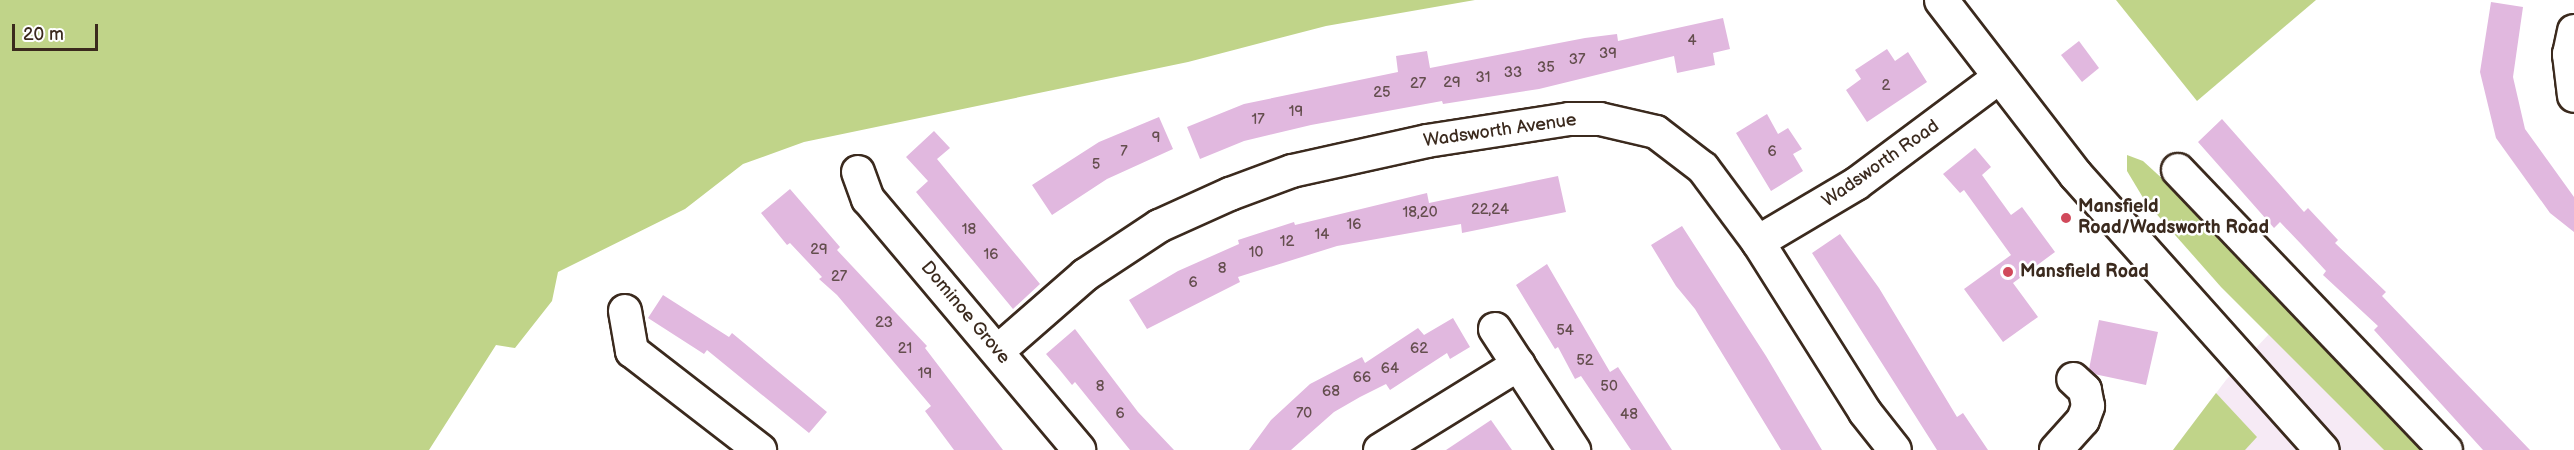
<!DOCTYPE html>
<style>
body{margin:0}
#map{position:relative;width:2574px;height:450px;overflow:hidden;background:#fff;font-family:"Balsamiq Sans",sans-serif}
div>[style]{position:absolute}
.built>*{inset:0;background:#f6eaf5}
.green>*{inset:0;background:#c0d489}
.building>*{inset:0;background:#e1b8df}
.roads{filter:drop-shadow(2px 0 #3b2a1e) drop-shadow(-2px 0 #3b2a1e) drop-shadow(0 2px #3b2a1e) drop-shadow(0 -2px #3b2a1e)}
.street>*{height:32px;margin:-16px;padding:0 16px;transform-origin:16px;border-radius:16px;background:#fff}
.primary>*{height:33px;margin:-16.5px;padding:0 16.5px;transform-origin:16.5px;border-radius:16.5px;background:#fff}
.dots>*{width:16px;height:16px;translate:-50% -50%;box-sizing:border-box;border:3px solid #fff;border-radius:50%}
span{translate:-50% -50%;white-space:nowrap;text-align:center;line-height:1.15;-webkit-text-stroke:5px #fff;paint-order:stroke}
.number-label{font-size:15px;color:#644e4e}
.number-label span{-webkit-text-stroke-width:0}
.street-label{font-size:18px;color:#3b2a1e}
.poi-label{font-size:18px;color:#3b2a1e;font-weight:700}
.left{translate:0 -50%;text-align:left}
.scale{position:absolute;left:12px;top:24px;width:86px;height:27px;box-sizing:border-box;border:3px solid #3b2a1e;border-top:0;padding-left:8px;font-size:18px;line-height:21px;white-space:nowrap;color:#3b2a1e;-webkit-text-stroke:4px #fff;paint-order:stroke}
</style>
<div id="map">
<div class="built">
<i style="clip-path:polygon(2269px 334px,2384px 450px,2173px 450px,2226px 380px)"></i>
</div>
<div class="green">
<i style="clip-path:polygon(0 0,1475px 0,1326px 26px,1188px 62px,804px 142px,743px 164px,685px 209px,558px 272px,552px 301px,515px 348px,496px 345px,429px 450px,0 450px)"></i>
<i style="clip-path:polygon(2116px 0,2316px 0,2197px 101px)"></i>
<i style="clip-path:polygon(2127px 155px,2143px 161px,2212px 224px,2429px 450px,2384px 450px,2221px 287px,2145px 201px,2127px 171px)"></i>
<i style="clip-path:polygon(2216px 393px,2257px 437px,2245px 450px,2173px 450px)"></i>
</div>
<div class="building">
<i style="clip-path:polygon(2491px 2px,2523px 7px,2513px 77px,2525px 129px,2574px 197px,2574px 232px,2550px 213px,2496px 138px,2480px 72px)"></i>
<i style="clip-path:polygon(1723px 18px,1730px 49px,1713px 53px,1715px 65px,1677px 73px,1674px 56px,1539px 89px,1443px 104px,1442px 101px,1311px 125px,1244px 141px,1200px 159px,1187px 127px,1244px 104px,1398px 72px,1396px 56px,1427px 51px,1430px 68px,1585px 38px,1617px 34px,1618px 41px)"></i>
<i style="clip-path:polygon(2079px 41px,2099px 68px,2082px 82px,2061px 55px)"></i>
<i style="clip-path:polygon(1887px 49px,1895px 61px,1908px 52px,1927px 82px,1867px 122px,1846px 90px,1861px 79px,1855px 70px)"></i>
<i style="clip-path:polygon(1767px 114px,1778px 134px,1788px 128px,1802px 149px,1793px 154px,1803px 171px,1771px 191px,1736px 133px)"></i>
<i style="clip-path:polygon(1159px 117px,1173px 149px,1107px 179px,1052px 215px,1032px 185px,1099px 142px)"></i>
<i style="clip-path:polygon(2222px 119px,2304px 212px,2308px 208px,2338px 240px,2335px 243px,2386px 292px,2382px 296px,2530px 450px,2483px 450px,2374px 330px,2378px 326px,2323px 275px,2326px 271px,2301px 244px,2280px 222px,2274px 228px,2198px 142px)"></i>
<i style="clip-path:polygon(934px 131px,950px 148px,937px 159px,1040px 284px,1013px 309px,916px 192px,928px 181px,906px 157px)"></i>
<i style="clip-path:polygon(1975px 148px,1991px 167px,1982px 175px,2011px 215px,2022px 207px,2055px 252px,2013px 283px,2038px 317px,2003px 342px,1964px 289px,2011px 255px,1964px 190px,1960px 193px,1943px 174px)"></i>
<i style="clip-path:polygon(1558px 176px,1566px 212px,1462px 233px,1461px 224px,1337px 246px,1238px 277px,1240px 282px,1147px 329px,1129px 300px,1178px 271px,1239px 244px,1238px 240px,1294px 222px,1295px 225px,1427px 193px,1429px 203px)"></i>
<i style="clip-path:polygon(790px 189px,840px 247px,837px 250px,927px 346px,925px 348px,1003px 450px,954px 450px,925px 411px,931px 406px,837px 295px,819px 279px,822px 277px,790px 243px,787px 245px,761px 213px)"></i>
<i style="clip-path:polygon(1682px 226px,1766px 356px,1822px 450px,1781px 450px,1695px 309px,1676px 286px,1651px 245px)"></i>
<i style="clip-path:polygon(1840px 234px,1879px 288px,1957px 417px,1963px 413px,1988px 450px,1937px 450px,1812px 253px)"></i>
<i style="clip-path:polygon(1547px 264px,1610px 372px,1618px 367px,1672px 450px,1631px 450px,1581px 376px,1575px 379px,1558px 347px,1555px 349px,1516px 285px)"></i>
<i style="clip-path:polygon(663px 295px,729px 337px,732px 333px,827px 412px,809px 433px,707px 350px,704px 354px,648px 318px)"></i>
<i style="clip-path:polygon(1453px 318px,1470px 347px,1450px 359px,1447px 353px,1390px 390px,1386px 384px,1360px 397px,1334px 412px,1291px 450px,1249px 450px,1271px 420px,1310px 384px,1362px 357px,1365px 363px,1418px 328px,1424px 335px)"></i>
<i style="clip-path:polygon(2099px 320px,2158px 332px,2146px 385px,2094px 374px,2089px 369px)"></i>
<i style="clip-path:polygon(1075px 329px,1138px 412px,1174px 450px,1130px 450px,1075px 382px,1072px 385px,1059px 369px,1046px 354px)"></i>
<i style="clip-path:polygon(1491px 420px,1512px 450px,1446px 450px)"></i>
</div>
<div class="roads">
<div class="street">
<i style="left:2574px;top:31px;width:24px;rotate:102deg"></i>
<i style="left:2569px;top:54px;width:42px;rotate:83.2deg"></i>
<i style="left:2178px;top:170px;width:388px;rotate:46.3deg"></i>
<i style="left:858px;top:172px;width:29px;rotate:70deg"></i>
<i style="left:868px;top:199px;width:328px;rotate:49.9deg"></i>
<i style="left:1758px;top:242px;width:114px;rotate:-30.6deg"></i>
<i style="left:1856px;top:184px;width:177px;rotate:-36.7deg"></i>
<i style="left:625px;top:311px;width:41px;rotate:80.1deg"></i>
<i style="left:632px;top:351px;width:162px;rotate:37.7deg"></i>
<i style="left:1495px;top:329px;width:145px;rotate:56.9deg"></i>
<i style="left:998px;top:351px;width:116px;rotate:-41.1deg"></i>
<i style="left:1085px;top:275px;width:89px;rotate:-33.5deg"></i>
<i style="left:1159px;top:226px;width:78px;rotate:-24.3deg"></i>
<i style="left:1230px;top:194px;width:66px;rotate:-20.4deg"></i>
<i style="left:1292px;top:171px;width:138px;rotate:-12.5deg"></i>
<i style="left:1427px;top:141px;width:144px;rotate:-8.8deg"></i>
<i style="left:1569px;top:119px;width:31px"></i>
<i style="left:1600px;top:119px;width:57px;rotate:13.1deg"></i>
<i style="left:1656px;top:132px;width:59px;rotate:37.5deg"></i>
<i style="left:1703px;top:168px;width:92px;rotate:53.4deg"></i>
<i style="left:1758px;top:242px;width:201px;rotate:57.8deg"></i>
<i style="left:1865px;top:412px;width:48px;rotate:51.7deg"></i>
<i style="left:1380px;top:450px;width:163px;rotate:-31.7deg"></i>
<i style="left:2056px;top:450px;width:40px;rotate:-48deg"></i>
<i style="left:2083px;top:420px;width:15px;rotate:-70deg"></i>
<i style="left:2088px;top:406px;width:16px;rotate:-101deg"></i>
<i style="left:2085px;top:390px;width:16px;rotate:-137deg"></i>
</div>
<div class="primary">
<i style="left:1941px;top:0;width:220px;rotate:52.4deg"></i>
<i style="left:2075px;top:174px;width:370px;rotate:48.2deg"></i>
</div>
</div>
<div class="dots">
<i style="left:2066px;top:218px;background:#d1495b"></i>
<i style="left:2008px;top:272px;background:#d1495b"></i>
</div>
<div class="number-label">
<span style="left:1692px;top:41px">4</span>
<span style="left:1608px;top:54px">39</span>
<span style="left:1577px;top:60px">37</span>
<span style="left:1546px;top:68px">35</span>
<span style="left:1513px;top:73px">33</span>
<span style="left:1483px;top:78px">31</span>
<span style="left:1452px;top:83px">29</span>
<span style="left:1418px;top:84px">27</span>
<span style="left:1886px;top:86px">2</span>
<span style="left:1382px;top:93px">25</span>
<span style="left:1296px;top:112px">19</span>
<span style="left:1258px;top:120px">17</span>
<span style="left:1156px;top:138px">9</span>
<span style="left:1124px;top:152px">7</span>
<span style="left:1772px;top:152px">6</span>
<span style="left:1096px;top:165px">5</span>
<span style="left:1490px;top:210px">22,24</span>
<span style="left:1420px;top:213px">18,20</span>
<span style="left:1354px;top:225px">16</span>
<span style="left:969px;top:230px">18</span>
<span style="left:1322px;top:235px">14</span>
<span style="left:1287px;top:242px">12</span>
<span style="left:819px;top:250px">29</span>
<span style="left:1256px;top:253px">10</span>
<span style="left:991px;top:255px">16</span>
<span style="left:1222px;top:269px">8</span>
<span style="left:839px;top:277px">27</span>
<span style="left:1193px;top:283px">6</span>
<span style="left:884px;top:323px">23</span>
<span style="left:1565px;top:331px">54</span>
<span style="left:905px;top:349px">21</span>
<span style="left:1419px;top:349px">62</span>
<span style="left:1585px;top:361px">52</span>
<span style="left:1390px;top:369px">64</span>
<span style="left:925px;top:374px">19</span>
<span style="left:1362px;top:378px">66</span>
<span style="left:1100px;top:387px">8</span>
<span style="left:1609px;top:387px">50</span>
<span style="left:1331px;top:392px">68</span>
<span style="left:1120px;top:414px">6</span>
<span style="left:1304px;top:414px">70</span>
<span style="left:1629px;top:415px">48</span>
</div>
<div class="street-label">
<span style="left:1500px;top:131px;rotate:-8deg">Wadsworth Avenue</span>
<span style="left:1881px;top:164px;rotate:-35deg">Wadsworth Road</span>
<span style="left:965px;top:313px;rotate:50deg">Dominoe Grove</span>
</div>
<div class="poi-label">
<span class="left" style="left:2078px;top:218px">Mansfield<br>Road/Wadsworth Road</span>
<span class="left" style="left:2020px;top:272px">Mansfield Road</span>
</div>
<div class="scale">20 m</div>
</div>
